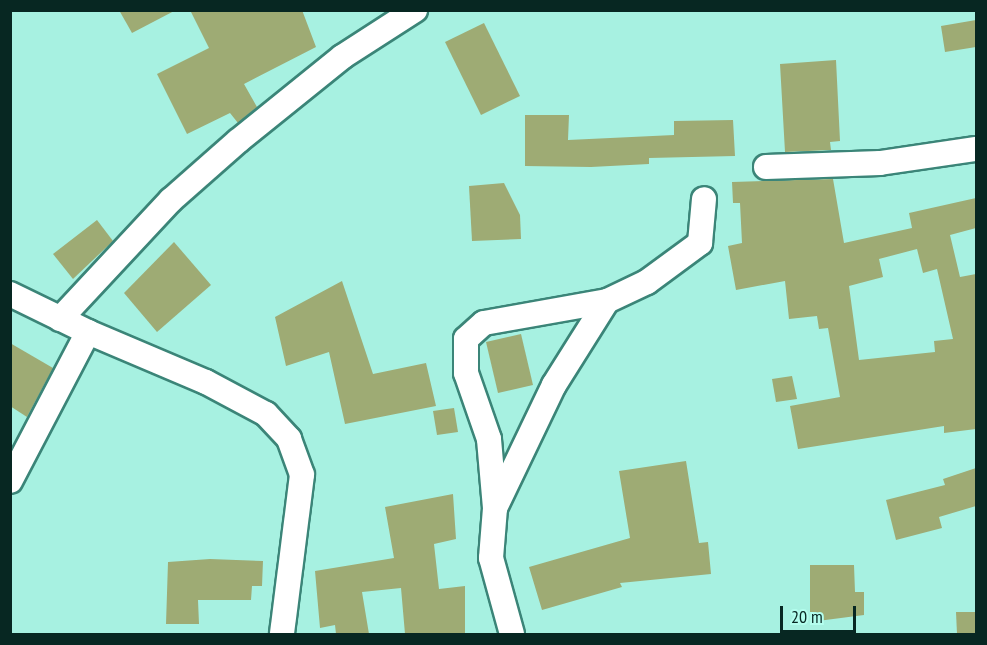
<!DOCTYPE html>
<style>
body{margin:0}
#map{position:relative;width:987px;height:645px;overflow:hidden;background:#a7f1e1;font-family:"PT Sans Narrow",sans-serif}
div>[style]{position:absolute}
.building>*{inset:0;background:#9eab74}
.roads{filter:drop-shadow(2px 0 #3b8578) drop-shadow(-2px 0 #3b8578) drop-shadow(0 2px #3b8578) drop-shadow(0 -2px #3b8578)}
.minor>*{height:24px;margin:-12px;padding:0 12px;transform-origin:12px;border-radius:12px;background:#fff}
span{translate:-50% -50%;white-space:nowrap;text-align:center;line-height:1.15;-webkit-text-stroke:4.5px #b4feee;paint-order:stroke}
.frame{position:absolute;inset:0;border:12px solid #072722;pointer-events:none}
.scale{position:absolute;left:780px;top:606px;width:76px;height:27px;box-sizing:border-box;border:3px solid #072722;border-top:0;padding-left:8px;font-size:18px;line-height:21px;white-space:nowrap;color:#072722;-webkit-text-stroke:4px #b4feee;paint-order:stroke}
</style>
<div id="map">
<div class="building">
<i style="clip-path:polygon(119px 10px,176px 10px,132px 33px)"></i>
<i style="clip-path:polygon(190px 10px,302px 10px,316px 47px,244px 84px,257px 107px,238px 123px,230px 113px,187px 134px,157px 74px,209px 48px)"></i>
<i style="clip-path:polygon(976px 20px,976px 47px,945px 52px,941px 26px)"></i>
<i style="clip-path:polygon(484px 23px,520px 96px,481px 115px,445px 42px)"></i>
<i style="clip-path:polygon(836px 60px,840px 141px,830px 142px,831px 150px,785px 152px,780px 64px)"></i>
<i style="clip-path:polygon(525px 115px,569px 115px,568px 140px,674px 135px,674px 121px,733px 120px,735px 156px,649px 158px,649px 164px,591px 167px,525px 166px)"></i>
<i style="clip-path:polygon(evenodd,833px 179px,844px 243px,912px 228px,909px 213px,976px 198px,976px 228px,950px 235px,960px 277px,976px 274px,976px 429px,944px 433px,944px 426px,798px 449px,790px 406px,840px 397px,828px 328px,819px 329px,817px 316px,789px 319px,785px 281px,736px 290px,728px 246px,742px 243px,740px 203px,733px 203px,732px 182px,833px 179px,917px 249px,923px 273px,937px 269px,953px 339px,934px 341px,935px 352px,859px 360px,849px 286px,883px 277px,879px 259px,917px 249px)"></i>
<i style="clip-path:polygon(504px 183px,520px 215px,521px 239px,472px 241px,469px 186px)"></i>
<i style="clip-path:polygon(97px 220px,113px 241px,73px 279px,53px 254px)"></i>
<i style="clip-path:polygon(174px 242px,211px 285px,157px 332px,124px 293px)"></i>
<i style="clip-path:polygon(342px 281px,373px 374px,426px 363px,436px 406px,345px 424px,329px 352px,286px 366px,275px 317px)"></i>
<i style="clip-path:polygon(521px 334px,533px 385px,498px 393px,486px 342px)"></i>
<i style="clip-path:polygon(10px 343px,53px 368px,27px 417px,10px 406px)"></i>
<i style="clip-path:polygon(792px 376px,797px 399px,776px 402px,772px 379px)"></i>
<i style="clip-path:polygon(454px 408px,458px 432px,437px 435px,433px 411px)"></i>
<i style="clip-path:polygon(686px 461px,699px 543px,708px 542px,711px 574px,620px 583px,622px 587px,542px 610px,529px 567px,630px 538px,619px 471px)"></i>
<i style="clip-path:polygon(976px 468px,976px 506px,939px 517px,942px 528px,896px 540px,886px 500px,945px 485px,943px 479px)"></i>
<i style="clip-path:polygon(453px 494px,456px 539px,434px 544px,439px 589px,465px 586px,465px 634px,405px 634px,401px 588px,362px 592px,369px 634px,336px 634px,335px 625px,320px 628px,315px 571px,394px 558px,385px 507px)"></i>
<i style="clip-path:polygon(210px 559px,263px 561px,262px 586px,252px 586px,251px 600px,198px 600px,199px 624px,166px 624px,168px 562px)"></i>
<i style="clip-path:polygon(810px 565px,854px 565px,855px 592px,864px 592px,864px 615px,810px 622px)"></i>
<i style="clip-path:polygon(956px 612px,976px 612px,976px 634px,957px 634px)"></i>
</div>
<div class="roads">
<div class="minor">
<i style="left:766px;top:167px;width:114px;rotate:-2deg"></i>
<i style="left:880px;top:163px;width:97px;rotate:-8.3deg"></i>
<i style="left:10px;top:294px;width:87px;rotate:26deg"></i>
<i style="left:88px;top:332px;width:168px;rotate:117.6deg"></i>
<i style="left:60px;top:319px;width:163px;rotate:-47deg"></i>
<i style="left:171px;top:200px;width:89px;rotate:-41.4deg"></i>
<i style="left:238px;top:141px;width:134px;rotate:-38.9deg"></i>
<i style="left:342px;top:57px;width:87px;rotate:-32.8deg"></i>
<i style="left:88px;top:332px;width:128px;rotate:23deg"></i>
<i style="left:206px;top:382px;width:68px;rotate:28.1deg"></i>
<i style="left:266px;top:414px;width:34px;rotate:47deg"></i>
<i style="left:289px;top:439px;width:38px;rotate:70deg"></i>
<i style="left:302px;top:475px;width:160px;rotate:97.2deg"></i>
<i style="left:495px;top:508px;width:69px;rotate:-95deg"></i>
<i style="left:489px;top:439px;width:70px;rotate:-109.2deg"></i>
<i style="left:466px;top:373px;width:34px;rotate:-90deg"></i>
<i style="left:466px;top:339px;width:24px;rotate:-42deg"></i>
<i style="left:484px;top:323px;width:125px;rotate:-10.1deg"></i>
<i style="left:512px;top:634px;width:79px;rotate:-105.4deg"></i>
<i style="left:491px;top:558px;width:50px;rotate:-85.4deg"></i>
<i style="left:495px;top:508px;width:136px;rotate:-64.4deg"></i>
<i style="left:554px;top:385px;width:99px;rotate:-57.8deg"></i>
<i style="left:607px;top:301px;width:44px;rotate:-25.4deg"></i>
<i style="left:647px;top:282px;width:66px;rotate:-36.3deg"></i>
<i style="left:700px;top:243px;width:44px;rotate:-84.8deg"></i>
</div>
</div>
<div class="frame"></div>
<div class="scale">20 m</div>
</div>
